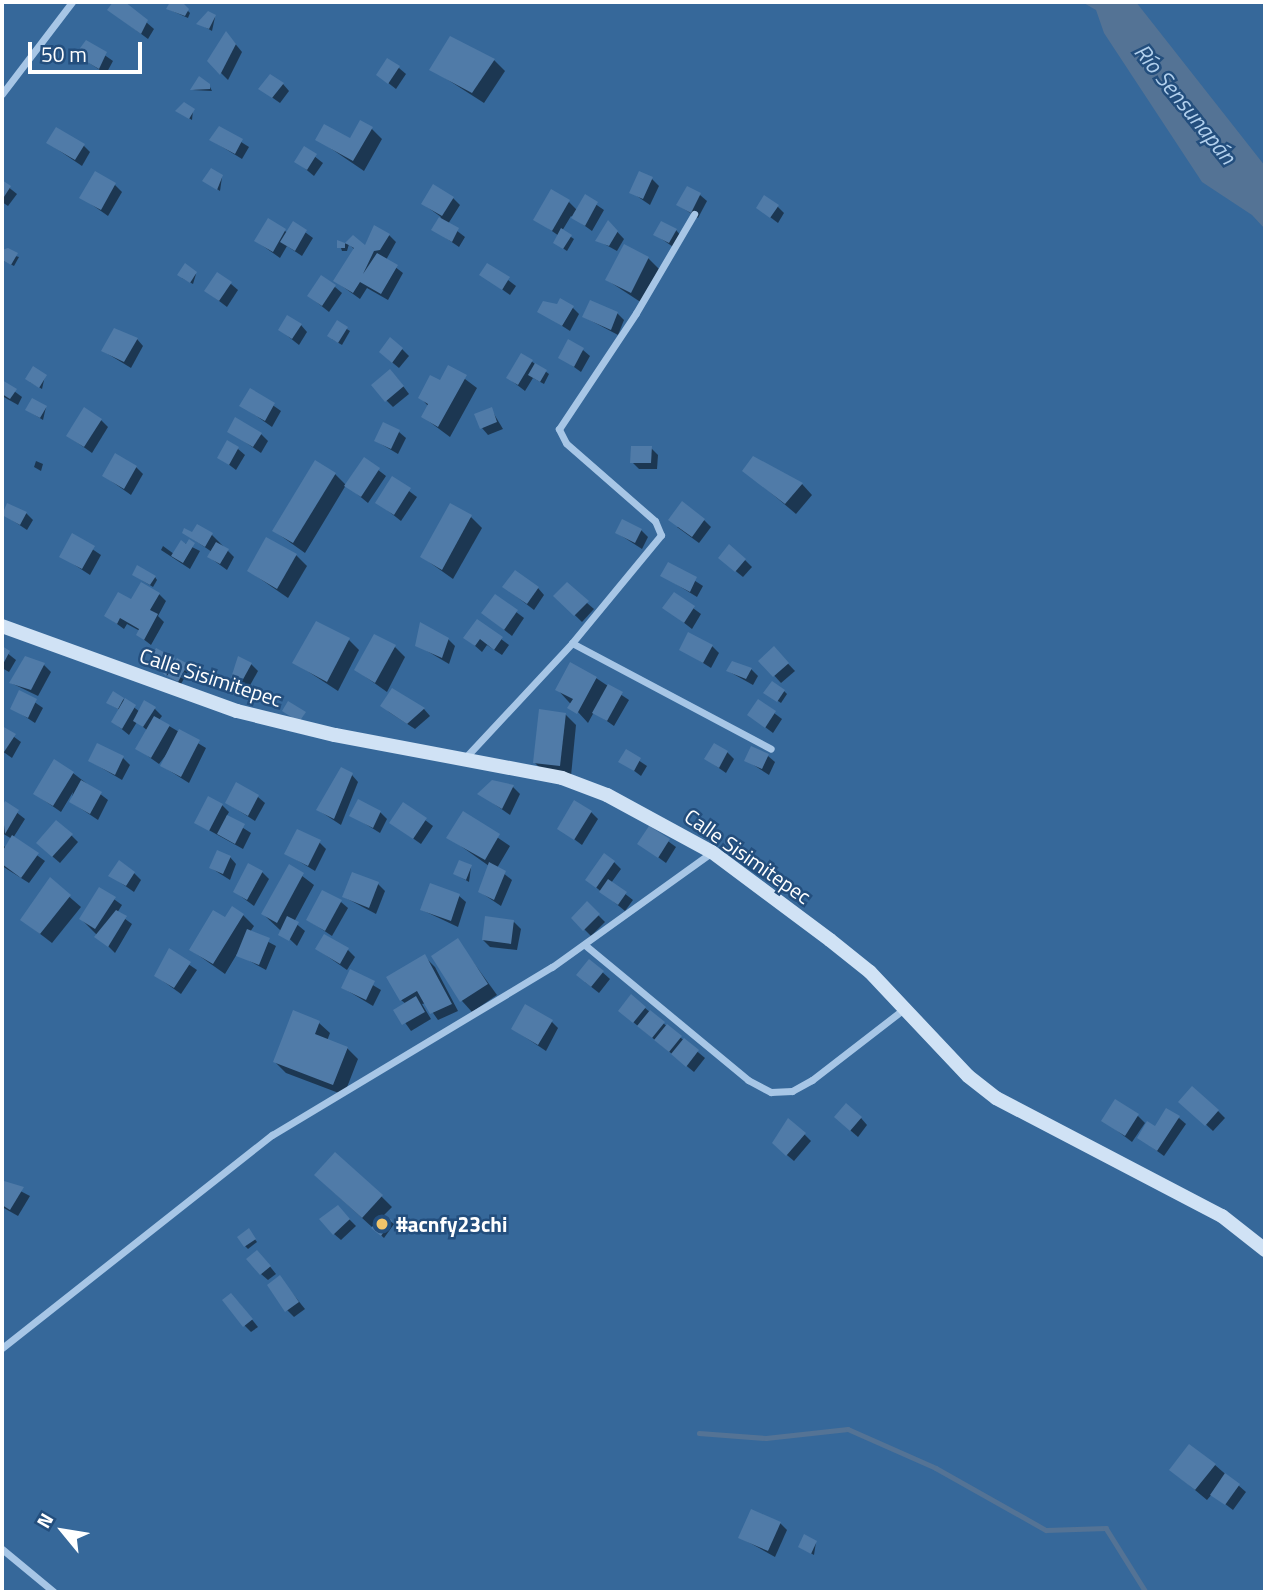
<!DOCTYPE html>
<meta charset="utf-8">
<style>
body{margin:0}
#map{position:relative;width:1267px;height:1594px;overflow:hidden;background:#234e7d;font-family:"Titillium Web",sans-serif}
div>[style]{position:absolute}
.green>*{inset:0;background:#36689a}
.water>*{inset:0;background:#547395}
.shadow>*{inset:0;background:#0007}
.stream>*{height:4.5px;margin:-2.25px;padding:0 2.25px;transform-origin:2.25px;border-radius:2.25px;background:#547395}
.building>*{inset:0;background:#507ba8}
.street>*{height:7px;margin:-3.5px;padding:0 3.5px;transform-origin:3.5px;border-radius:3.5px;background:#a7c6e6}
.secondary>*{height:14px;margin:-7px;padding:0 7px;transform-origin:7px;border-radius:7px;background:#d0e2f5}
.dots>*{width:19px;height:19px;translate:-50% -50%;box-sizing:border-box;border:4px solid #234e7d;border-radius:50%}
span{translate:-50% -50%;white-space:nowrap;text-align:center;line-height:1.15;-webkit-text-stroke:5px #234e7d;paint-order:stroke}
.street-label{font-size:21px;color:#fff}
.poi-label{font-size:21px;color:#fff;font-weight:700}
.left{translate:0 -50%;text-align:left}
.water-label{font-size:23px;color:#b2d0ed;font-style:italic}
.frame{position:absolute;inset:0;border:4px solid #fff;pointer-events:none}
.north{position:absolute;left:28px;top:1496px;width:70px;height:70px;-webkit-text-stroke:5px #234e7d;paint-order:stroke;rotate:300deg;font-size:19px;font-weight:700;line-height:28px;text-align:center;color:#fff}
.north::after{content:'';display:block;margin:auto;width:24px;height:32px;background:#fff;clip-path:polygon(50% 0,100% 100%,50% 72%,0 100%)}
.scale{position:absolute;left:28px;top:42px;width:114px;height:32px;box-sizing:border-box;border:4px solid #fff;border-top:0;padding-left:9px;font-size:21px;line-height:24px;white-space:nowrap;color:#fff;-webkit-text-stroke:5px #234e7d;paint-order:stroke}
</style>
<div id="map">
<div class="green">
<i style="clip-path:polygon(2px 2px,1265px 2px,1265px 1592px,2px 1592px)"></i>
</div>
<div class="water">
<i style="clip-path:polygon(1082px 2px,1136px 2px,1265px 166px,1265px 229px,1252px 215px,1202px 182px,1104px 33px,1096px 10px)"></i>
</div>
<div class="shadow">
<i style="clip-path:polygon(115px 2px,123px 2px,154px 29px,148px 39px,109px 10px)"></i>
<i style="clip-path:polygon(172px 2px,179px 2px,190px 13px,188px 18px,168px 9px)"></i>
<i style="clip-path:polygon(215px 17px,212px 31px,198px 23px)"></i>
<i style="clip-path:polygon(233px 41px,242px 52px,228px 80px,209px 61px)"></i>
<i style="clip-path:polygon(86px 42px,113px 61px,106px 74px,77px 55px)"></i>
<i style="clip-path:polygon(494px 60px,505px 71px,484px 103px,431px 69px)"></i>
<i style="clip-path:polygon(399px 68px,406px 74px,396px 89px,378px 75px)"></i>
<i style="clip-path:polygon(283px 84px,289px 91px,280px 103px,260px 89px)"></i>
<i style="clip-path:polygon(209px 85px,212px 91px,192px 90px)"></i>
<i style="clip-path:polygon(193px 110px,192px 120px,180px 113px)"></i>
<i style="clip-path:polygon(219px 128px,249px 147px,242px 159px,211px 140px)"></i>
<i style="clip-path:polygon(371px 128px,382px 139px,364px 171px,317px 139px,350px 141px)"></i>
<i style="clip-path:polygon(48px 143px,83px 145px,90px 152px,82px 166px)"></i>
<i style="clip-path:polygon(305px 149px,323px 163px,314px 176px,297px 162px)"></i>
<i style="clip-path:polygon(222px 177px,220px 191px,207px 183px)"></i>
<i style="clip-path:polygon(652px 179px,659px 186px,650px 205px,631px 192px)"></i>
<i style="clip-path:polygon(2px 182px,17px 194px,8px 206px,2px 202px)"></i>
<i style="clip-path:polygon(115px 185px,122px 192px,108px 216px,81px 197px)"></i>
<i style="clip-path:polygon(700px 195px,707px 201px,698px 218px,678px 205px)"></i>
<i style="clip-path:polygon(585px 197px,604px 210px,592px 231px,571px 216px,562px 231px,574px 239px,567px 251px,555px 243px,559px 236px,535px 219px,569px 202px,578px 211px)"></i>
<i style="clip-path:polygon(453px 198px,460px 205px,448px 224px,465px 237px,459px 247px,434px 230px,441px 217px,423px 204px)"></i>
<i style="clip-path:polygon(777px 206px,784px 213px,778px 223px,758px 208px)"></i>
<i style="clip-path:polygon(268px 220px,288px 233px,294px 224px,313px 238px,302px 256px,287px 246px,280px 258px,256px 241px)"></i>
<i style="clip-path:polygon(608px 222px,624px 239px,617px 251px,597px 240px)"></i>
<i style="clip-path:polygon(676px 230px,682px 237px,676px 249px,656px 235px)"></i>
<i style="clip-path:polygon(389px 235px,396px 242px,386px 260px,403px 273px,388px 300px,367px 288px,360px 299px,335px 281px,355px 250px,349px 244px,347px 251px,342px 251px,339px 242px,366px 248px)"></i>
<i style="clip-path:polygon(2px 252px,19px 257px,14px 266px,2px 260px)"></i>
<i style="clip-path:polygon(648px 258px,659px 269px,642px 303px,607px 280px)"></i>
<i style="clip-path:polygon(488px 265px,516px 286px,510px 295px,482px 275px)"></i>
<i style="clip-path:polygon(196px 274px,193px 284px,182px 278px)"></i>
<i style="clip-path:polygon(231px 284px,238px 290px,227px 307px,206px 291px)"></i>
<i style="clip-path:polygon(335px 287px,342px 293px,329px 312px,309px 296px)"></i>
<i style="clip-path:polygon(558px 306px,572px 307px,579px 314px,570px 331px,539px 311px)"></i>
<i style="clip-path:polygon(617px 313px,624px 320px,618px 335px,584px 317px)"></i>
<i style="clip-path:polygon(337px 323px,350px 331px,342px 345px,332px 339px)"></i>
<i style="clip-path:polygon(301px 325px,307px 332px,299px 345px,280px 330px)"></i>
<i style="clip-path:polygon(137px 339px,143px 346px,131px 368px,103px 351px)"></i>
<i style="clip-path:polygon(402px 349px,409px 356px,399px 368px,388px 359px)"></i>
<i style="clip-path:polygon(583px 350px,590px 356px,581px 372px,560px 357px)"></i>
<i style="clip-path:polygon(531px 361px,549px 374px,544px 384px,533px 378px,525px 391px,508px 378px)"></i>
<i style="clip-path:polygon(449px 367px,477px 388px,450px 437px,423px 417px,429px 407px,420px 397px,441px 382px)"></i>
<i style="clip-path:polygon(45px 376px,42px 389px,30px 382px)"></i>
<i style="clip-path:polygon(397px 378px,409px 394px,393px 407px,386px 400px)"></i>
<i style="clip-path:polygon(2px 382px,22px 397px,18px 405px,2px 396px)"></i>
<i style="clip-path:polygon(251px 390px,281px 411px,272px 427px,241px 405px)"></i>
<i style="clip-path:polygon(46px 407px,43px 420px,30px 412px)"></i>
<i style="clip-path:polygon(491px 409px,503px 429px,488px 435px,482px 428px)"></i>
<i style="clip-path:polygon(101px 420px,108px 427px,92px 453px,68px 436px)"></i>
<i style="clip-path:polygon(229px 431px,261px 434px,268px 441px,261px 453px)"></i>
<i style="clip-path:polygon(399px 432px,406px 438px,398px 454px,376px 441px)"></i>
<i style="clip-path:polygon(651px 448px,658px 455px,657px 469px,639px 469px,632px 462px)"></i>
<i style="clip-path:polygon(238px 449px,245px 455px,236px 470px,219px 457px)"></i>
<i style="clip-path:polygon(364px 459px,386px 476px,368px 503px,346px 485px,305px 553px,274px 531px,335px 474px,346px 485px)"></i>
<i style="clip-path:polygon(36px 461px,43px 464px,41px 471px,34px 467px)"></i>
<i style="clip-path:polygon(136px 467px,143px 474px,131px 495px,104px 476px)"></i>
<i style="clip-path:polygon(745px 471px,802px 484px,812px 495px,796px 514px)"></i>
<i style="clip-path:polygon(393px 479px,417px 497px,401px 521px,378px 503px)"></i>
<i style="clip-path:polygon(26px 513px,33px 520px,27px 530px,3px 514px)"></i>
<i style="clip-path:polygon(471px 517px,482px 528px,453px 579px,422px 557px)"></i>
<i style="clip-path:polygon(704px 520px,711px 527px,699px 543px,677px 527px)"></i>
<i style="clip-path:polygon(641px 530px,648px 537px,642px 549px,617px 533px)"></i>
<i style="clip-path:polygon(184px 533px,212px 535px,234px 557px,227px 570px,209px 557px,212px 552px)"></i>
<i style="clip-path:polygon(73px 536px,101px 555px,90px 575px,61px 556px)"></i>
<i style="clip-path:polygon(182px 542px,200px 551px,190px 569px,161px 550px,163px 546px,174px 554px)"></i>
<i style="clip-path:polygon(296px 555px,307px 566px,288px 598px,249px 571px)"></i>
<i style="clip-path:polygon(745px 560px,752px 567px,743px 577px,727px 564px)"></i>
<i style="clip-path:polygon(669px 564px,703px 586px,697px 597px,663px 576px)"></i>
<i style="clip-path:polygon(137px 577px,155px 577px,157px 580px,153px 587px)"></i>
<i style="clip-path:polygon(538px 588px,544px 595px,534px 610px,512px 593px)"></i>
<i style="clip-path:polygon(159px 594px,166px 601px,158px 616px,164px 622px,151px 645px,138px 635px,140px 631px,127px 624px,124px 629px,106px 616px,131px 601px)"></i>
<i style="clip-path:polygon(674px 594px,701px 614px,692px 629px,665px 608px)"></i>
<i style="clip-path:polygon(495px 596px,524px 618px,512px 636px,483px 613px)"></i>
<i style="clip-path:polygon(555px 596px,587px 603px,594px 609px,582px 622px)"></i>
<i style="clip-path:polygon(477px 621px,509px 645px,502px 655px,487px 645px,482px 652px,466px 638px)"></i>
<i style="clip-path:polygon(448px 639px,455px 646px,449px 664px,417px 645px)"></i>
<i style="clip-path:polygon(349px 640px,359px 650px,338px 691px,295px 663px)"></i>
<i style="clip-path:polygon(712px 646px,719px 653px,711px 668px,681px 649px)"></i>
<i style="clip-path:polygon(395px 647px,405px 657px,387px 692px,356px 670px)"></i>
<i style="clip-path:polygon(2px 649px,16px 660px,9px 672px,2px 668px)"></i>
<i style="clip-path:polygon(774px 649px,795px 671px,781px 683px,761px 661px)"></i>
<i style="clip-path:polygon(174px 660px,190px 668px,181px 684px,160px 671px)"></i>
<i style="clip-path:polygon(251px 664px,258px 671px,248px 689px,233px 677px)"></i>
<i style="clip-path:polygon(44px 665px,51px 672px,38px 696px,11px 683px)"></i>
<i style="clip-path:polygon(751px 669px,758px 676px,753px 685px,728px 671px)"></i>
<i style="clip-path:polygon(596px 678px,629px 700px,614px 726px,594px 712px,588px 723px,557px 689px)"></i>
<i style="clip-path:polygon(392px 690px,424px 709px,430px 716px,415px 729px,389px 712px,382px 705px)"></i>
<i style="clip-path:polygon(784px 691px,787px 694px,781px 703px,769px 695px)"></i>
<i style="clip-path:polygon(20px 692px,43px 708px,35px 723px,12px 708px)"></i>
<i style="clip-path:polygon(123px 699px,140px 712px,144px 703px,155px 709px,162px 716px,159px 720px,206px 748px,189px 783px,162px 766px,173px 746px,159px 764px,138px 749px,148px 731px,137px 722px,129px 735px,113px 722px,120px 710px,111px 705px)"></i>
<i style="clip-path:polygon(758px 701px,782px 719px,773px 733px,749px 715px)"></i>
<i style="clip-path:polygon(565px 714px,576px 725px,571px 776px,545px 773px,534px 762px)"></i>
<i style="clip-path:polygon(2px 728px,21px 742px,12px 758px,2px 751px)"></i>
<i style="clip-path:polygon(626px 752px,647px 766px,641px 776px,621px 761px)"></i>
<i style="clip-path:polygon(727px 752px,734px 759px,726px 773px,706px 759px)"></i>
<i style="clip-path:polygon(768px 756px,775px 762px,769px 775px,746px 760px)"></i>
<i style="clip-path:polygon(123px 758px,130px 765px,122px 780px,90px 761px)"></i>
<i style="clip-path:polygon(73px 773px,108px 800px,98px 820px,71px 802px,73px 792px,61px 812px,35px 794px)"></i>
<i style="clip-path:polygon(352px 775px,358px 782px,341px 825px,318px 810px)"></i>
<i style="clip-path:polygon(513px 787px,520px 794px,510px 815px,480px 794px)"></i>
<i style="clip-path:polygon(258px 797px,265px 803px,255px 821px,227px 803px)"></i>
<i style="clip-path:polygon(6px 804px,25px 819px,13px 838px,45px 861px,29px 883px,2px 866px,2px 844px,6px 848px,12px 839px,2px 833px)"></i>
<i style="clip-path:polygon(404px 804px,433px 826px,421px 844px,391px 823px)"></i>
<i style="clip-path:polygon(222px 805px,229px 812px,226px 817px,251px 833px,243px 849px,196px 823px)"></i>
<i style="clip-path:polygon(380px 812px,387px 819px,380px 833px,351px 815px)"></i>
<i style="clip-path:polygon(591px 812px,598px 819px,582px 845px,559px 828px)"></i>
<i style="clip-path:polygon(463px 814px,510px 846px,497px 868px,512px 880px,501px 906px,480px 892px,489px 866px,448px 837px)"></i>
<i style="clip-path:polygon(650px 828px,676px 847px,666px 863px,640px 844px)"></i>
<i style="clip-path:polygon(71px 835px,78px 842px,60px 863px,45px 850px)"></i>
<i style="clip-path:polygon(319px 842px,326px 849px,315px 871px,287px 854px)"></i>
<i style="clip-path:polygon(230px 857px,236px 864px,230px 880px,211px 868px)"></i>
<i style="clip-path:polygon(614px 862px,621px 869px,611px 883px,633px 900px,625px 911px,587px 880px)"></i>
<i style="clip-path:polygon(289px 866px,314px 885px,294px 922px,305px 931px,297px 946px,263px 914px)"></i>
<i style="clip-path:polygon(471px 867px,469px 882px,455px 874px)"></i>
<i style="clip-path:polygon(262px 872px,269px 879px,254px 906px,235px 892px)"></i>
<i style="clip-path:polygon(134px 873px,141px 880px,134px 892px,111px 876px)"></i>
<i style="clip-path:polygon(50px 880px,81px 907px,52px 943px,22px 920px)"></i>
<i style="clip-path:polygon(378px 884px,385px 891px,376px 914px,344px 897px)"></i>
<i style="clip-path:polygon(100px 889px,122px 905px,117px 913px,132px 924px,115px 953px,81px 919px)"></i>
<i style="clip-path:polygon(459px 896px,466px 902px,458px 927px,422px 910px)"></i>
<i style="clip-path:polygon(341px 902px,348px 908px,332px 936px,308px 920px)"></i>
<i style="clip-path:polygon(587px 904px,605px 922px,591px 936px,573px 918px)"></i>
<i style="clip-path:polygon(243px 915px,254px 926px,250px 932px,276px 946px,266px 970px,237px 954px,225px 974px,191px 950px,226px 920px)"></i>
<i style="clip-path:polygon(514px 922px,521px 929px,517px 950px,490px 947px,483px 940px)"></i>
<i style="clip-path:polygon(458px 941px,497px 995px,472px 1012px,462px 1001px)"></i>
<i style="clip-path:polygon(317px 949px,348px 950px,355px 957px,347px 970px)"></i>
<i style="clip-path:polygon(169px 951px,197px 970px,181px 994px,156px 976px)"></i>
<i style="clip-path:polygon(424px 956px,435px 967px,458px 1011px,438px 1020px,426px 1003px,422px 1004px,431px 1019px,411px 1031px,396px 1010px,406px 1004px,401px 1000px)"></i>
<i style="clip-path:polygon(590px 961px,610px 979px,599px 993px,585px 982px)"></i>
<i style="clip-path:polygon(351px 972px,381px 990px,373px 1006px,343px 988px)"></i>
<i style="clip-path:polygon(645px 1008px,705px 1058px,694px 1072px,627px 1017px)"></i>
<i style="clip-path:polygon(552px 1022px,558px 1028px,546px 1051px,513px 1029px)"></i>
<i style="clip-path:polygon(319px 1023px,330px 1033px,327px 1041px,347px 1048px,358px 1059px,344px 1095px,286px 1073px,275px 1062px)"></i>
<i style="clip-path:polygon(1188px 1108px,1218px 1111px,1225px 1118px,1213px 1131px)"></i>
<i style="clip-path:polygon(1138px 1116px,1145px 1123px,1132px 1142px,1103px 1120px)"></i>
<i style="clip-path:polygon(861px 1118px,867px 1125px,858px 1137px,843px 1124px)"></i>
<i style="clip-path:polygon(1179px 1118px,1186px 1124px,1164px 1156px,1139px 1138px)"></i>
<i style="clip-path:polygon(804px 1134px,811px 1141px,794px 1161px,781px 1150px)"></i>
<i style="clip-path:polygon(5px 1183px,30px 1196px,18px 1216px,2px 1207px)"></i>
<i style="clip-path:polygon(327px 1186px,381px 1196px,392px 1207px,383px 1216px,394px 1224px,384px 1238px)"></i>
<i style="clip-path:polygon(338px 1208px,356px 1226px,341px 1240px,334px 1234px)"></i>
<i style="clip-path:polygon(251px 1234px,257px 1242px,248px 1249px,245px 1246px)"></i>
<i style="clip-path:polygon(264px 1259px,276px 1274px,268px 1280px,261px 1274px)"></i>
<i style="clip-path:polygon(280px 1278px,305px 1309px,294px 1317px,287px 1310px)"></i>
<i style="clip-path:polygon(238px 1302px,258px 1327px,251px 1332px,245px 1326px)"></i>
<i style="clip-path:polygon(1215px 1465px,1246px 1492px,1233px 1510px,1212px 1494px,1207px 1500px,1171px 1470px)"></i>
<i style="clip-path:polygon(780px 1523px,787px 1530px,775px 1557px,741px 1538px)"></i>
<i style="clip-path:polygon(816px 1542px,814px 1555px,803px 1549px)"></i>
</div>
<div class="stream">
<i style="left:699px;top:1433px;width:67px;rotate:4.3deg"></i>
<i style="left:766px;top:1438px;width:82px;rotate:-6.3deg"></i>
<i style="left:848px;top:1429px;width:96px;rotate:23.9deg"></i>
<i style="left:936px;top:1468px;width:126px;rotate:29.4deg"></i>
<i style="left:1046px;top:1530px;width:60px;rotate:-1.9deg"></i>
<i style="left:1106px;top:1528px;width:75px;rotate:58deg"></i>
</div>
<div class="building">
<i style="clip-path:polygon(113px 2px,125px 2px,148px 20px,141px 34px,107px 10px)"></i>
<i style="clip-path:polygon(170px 2px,182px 2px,189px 9px,185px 16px,166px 9px)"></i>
<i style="clip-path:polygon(208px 11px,216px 15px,209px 29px,196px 24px)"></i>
<i style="clip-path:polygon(226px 31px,236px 44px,220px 75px,207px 61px)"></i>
<i style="clip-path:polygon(450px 36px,495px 59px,472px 93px,429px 70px)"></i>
<i style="clip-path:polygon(86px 40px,107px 52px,99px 69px,75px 55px)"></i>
<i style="clip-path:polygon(387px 58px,400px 66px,388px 84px,376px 75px)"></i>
<i style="clip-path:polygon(270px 74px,284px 83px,272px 98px,258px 89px)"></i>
<i style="clip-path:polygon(199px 76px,210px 84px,210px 89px,190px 90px)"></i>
<i style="clip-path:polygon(184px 102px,195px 109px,189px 119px,175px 111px)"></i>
<i style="clip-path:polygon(360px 120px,373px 127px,353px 161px,315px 140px,324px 124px,350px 138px)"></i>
<i style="clip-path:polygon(219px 126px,243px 139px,235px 154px,209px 140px)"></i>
<i style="clip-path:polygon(56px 127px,85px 144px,75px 160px,46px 143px)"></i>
<i style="clip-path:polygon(304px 146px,317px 154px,307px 170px,294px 162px)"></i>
<i style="clip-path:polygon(211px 168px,223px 175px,217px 190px,202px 181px)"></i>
<i style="clip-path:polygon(95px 171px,116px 183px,101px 210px,79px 198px)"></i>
<i style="clip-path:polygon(639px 171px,653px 177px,643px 199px,629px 193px)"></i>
<i style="clip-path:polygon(2px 180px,11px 186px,2px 200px)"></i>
<i style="clip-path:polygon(433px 184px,454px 197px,442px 216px,421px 204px)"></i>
<i style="clip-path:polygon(687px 186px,701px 193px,691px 213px,676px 205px)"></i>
<i style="clip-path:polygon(551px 189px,570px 200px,552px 231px,533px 220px)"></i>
<i style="clip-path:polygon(585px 194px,598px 202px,585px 226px,571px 218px)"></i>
<i style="clip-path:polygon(764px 195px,779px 205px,770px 218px,756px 208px)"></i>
<i style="clip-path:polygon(439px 217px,459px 228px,452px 242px,431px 230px)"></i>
<i style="clip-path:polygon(268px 218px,286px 229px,273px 252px,254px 241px)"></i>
<i style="clip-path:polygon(608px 220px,618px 231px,609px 246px,595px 241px)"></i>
<i style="clip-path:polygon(293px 221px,307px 230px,295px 251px,280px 242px)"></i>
<i style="clip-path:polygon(661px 221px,677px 229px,669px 243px,653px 235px)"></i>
<i style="clip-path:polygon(374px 225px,390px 234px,380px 250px,374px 251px,363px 274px,377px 253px,398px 265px,381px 294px,360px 282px,353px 293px,333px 281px,354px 248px,345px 243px,345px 248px,337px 248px,337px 240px,345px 243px,353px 235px,365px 245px)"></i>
<i style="clip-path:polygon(561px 228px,572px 235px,563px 249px,553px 243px)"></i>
<i style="clip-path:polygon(624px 244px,649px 257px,631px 293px,605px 280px)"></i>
<i style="clip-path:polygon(8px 248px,18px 253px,11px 265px,2px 260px,2px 250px)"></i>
<i style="clip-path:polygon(185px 263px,197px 272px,190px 283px,177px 275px)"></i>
<i style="clip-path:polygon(487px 263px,510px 277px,502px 290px,479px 275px)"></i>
<i style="clip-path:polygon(217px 272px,232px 282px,219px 301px,204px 291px)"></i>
<i style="clip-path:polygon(321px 275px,336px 285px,322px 306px,307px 296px)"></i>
<i style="clip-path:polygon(560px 298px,574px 306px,562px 326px,537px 312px,543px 301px,557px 304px)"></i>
<i style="clip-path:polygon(590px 300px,618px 312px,611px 330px,582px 317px)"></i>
<i style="clip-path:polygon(287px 315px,302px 324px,292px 339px,278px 330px)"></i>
<i style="clip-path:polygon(337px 320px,348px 327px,338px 343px,327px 336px)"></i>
<i style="clip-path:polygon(114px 328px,138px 338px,124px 362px,101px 351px)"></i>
<i style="clip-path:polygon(390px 337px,403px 348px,392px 363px,379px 352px)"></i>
<i style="clip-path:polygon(568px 339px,584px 348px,574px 367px,558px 358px)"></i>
<i style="clip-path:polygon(521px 353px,533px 360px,518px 385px,506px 378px)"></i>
<i style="clip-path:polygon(535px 363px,547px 370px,540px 382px,528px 375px)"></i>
<i style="clip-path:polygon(448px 365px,467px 375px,438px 427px,421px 417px,428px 404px,418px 398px,430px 375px,440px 380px)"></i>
<i style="clip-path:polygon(33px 366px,47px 375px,39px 388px,25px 379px)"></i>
<i style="clip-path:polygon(390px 369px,404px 386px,385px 402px,371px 385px)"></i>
<i style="clip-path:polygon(2px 380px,17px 389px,10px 399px,2px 394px)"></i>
<i style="clip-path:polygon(250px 388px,275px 403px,265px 421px,239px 406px)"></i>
<i style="clip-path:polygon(32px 398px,47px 406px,40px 418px,25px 410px)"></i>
<i style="clip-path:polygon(84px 407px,102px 419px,84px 447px,66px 436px)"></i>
<i style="clip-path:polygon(492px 407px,497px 422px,480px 429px,474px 414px)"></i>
<i style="clip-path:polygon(235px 417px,262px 433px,253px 447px,227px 432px)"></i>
<i style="clip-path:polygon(383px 422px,400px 430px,391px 449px,374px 441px)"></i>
<i style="clip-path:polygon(227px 440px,239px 447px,229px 465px,217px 458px)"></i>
<i style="clip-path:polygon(631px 446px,652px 446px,651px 463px,630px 463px)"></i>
<i style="clip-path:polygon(115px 453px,137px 466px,124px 489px,102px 476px)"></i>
<i style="clip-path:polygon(753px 456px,803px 483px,785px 504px,742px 471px)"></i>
<i style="clip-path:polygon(364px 457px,380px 468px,361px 497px,344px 486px)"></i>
<i style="clip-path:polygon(315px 460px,336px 473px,293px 543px,272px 531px)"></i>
<i style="clip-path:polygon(392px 476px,411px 488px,394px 515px,375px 503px)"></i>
<i style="clip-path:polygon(682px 501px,705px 519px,692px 537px,668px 520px)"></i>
<i style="clip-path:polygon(7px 503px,27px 512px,20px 525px,2px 515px)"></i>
<i style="clip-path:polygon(450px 503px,472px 515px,442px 570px,420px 557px)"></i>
<i style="clip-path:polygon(622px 519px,642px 529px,635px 543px,615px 533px)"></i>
<i style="clip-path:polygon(197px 524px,213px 533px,205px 547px,182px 533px,184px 528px,192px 532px)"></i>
<i style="clip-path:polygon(72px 533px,95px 546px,82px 569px,59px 557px)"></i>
<i style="clip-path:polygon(266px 537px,297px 554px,277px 589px,247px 571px)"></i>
<i style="clip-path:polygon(189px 539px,195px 543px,183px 563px,171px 556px,181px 540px,186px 544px)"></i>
<i style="clip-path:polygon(216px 542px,229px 549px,220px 564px,207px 557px)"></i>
<i style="clip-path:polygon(729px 544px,746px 559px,735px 572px,718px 558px)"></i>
<i style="clip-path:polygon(668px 562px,697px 577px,690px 592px,660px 576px)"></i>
<i style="clip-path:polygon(137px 565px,156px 576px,150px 585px,132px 575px)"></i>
<i style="clip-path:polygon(515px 570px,539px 587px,527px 604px,502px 587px)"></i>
<i style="clip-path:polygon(141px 582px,160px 593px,150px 610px,158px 614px,144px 640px,136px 635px,139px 629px,120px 618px,117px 624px,104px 616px,118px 592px,131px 599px)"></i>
<i style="clip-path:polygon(567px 582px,589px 601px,574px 616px,553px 596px)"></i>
<i style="clip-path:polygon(674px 592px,695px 606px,684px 623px,662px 608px)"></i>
<i style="clip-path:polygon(495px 594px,518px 610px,504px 630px,481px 613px)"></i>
<i style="clip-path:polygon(477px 619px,503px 637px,494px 650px,480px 639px,475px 646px,463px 638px)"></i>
<i style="clip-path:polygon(316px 621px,350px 638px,327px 682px,292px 663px)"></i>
<i style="clip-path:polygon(420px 622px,449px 638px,442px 658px,415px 646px)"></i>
<i style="clip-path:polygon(688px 632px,713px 645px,703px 663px,679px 650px)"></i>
<i style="clip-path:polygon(374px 634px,396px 645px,375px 683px,354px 670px)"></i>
<i style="clip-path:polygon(2px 646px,10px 651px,2px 666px)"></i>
<i style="clip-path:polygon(774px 646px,789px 663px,773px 677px,758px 661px)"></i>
<i style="clip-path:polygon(156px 648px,175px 658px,166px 676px,149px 661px)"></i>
<i style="clip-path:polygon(25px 656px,45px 663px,31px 690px,9px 683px)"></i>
<i style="clip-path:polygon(238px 656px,252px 663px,241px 683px,231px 678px)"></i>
<i style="clip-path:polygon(177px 658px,188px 664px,178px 682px,167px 676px)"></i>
<i style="clip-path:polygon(732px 661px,752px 668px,746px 679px,726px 671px)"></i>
<i style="clip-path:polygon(570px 662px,597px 677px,577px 714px,567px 708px,573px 699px,555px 690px)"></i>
<i style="clip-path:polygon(772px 681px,785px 690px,777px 702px,763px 693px)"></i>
<i style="clip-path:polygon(608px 684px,623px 692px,607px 721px,592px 713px)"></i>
<i style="clip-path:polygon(392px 688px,425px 708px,407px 724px,380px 706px)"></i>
<i style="clip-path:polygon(19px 690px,37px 699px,28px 718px,10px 709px)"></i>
<i style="clip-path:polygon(113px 691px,124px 698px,118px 709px,106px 703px)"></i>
<i style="clip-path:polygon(125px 698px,136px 705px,122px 729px,111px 722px)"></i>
<i style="clip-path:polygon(758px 699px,776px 711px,765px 728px,747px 715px)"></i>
<i style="clip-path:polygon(144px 700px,156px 707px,143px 727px,133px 721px)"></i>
<i style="clip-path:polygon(288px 701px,306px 712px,299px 722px,282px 711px)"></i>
<i style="clip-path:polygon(539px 709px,566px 713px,560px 766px,533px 763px)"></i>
<i style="clip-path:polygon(154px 716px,170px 725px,151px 758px,135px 749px)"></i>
<i style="clip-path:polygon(2px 726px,16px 734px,4px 752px,2px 751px)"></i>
<i style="clip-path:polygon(179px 729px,200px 740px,181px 777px,160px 766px)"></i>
<i style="clip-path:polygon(97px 743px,124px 756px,115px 775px,88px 761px)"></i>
<i style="clip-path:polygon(714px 743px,728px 751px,719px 768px,704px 759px)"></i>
<i style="clip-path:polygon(751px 746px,769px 754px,762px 769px,744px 761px)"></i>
<i style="clip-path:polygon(626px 749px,641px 758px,634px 771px,618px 762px)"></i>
<i style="clip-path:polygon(54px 759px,74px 772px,53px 806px,33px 794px)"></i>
<i style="clip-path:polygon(341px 767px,353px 773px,334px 819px,316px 810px)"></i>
<i style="clip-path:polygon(81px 780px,102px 792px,90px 814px,69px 802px)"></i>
<i style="clip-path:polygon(492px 780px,514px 785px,502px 809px,477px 794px)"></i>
<i style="clip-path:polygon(236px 782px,259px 795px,248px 816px,225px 803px)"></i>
<i style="clip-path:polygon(208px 796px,223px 804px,209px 831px,194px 823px)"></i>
<i style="clip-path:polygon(358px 799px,381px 811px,373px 828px,349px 816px)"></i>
<i style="clip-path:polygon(574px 800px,592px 811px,574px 840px,557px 829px)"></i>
<i style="clip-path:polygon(5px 801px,19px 810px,5px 834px,2px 807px)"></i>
<i style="clip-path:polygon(403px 802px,427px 818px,413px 839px,389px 823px)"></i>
<i style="clip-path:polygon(463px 811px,500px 834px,485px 860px,446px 838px)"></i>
<i style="clip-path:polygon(227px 815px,245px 824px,235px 844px,217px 834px)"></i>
<i style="clip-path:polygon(56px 820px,73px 834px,52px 857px,36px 843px)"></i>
<i style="clip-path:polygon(649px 826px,670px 839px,658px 858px,637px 844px)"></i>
<i style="clip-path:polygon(297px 829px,321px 840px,308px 866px,284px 854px)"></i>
<i style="clip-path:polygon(12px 835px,39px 853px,21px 878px,2px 864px,2px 852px)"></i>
<i style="clip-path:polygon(217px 850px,231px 856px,223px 874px,209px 868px)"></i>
<i style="clip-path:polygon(604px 853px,615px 861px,596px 888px,585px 880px)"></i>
<i style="clip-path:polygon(119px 860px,135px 872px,126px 886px,108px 876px)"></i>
<i style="clip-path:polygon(459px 860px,472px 865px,466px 880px,453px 874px)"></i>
<i style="clip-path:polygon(489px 862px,506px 871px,494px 900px,478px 892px)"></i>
<i style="clip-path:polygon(248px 863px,263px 871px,247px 900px,233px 892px)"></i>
<i style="clip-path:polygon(289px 864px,304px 873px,277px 923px,261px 914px)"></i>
<i style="clip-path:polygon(352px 872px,379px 882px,369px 908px,342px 897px)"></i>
<i style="clip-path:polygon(50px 877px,71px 895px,40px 934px,20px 920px)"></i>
<i style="clip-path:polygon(608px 879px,627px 892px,618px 905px,599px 892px)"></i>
<i style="clip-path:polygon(430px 883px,460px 894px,451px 921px,420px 910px)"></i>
<i style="clip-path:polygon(99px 887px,116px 897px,95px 929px,79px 919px)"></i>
<i style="clip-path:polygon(322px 890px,342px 900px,325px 931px,306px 920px)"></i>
<i style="clip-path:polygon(587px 901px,600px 914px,583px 931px,571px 918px)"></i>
<i style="clip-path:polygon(232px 906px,244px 914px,213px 964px,189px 950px,213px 910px,225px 917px)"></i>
<i style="clip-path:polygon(116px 910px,127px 916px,108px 947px,94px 937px)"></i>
<i style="clip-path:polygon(287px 916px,299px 922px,289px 941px,278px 935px)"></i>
<i style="clip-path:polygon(485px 916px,514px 920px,511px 944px,482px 940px)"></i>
<i style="clip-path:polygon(247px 929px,270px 938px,259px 965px,236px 956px)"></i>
<i style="clip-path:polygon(324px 934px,349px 948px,340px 964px,315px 949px)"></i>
<i style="clip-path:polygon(458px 938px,488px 984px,460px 1002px,431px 956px)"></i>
<i style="clip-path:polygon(169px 948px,191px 962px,174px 988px,154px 976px)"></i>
<i style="clip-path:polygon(425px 954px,452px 1004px,430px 1014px,417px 991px,400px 1001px,386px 977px)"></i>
<i style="clip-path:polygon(589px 959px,604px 971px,591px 987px,576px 975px)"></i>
<i style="clip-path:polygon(350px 969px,375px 981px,366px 1000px,341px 988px)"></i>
<i style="clip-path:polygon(631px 994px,646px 1007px,633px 1023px,618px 1011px)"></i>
<i style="clip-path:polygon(416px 996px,425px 1012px,402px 1025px,393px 1010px)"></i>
<i style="clip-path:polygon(525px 1004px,553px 1020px,538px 1045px,511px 1029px)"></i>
<i style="clip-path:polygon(293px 1010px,320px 1021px,315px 1034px,348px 1047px,333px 1085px,273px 1062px)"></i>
<i style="clip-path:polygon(650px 1010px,665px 1022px,652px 1038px,637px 1026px)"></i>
<i style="clip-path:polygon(667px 1024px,682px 1036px,669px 1052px,654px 1040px)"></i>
<i style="clip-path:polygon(684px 1038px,699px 1050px,686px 1067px,671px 1054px)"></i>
<i style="clip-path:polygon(1192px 1086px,1219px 1110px,1205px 1126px,1178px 1102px)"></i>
<i style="clip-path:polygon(1115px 1099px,1139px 1114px,1125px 1136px,1101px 1121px)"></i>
<i style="clip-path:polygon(846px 1103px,862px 1117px,850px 1131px,834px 1117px)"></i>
<i style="clip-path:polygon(1166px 1108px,1180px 1116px,1157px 1151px,1137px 1138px,1147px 1121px,1155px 1126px)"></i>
<i style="clip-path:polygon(788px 1118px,806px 1133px,786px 1156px,772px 1143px)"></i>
<i style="clip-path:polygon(335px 1152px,383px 1195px,362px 1218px,314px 1175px)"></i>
<i style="clip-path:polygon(4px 1181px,24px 1187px,10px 1210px,2px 1205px)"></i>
<i style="clip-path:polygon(338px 1205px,350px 1219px,333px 1235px,319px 1219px)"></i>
<i style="clip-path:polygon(384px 1215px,392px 1220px,381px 1236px,371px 1228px)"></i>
<i style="clip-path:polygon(249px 1228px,256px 1239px,244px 1247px,237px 1237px)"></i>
<i style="clip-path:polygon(257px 1250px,271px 1266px,260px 1275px,246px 1259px)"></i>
<i style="clip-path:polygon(280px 1275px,299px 1302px,285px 1312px,267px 1285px)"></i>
<i style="clip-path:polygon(231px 1293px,253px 1319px,243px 1327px,222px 1300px)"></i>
<i style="clip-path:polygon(1189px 1444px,1216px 1464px,1195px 1490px,1169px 1470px)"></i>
<i style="clip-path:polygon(1225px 1473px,1240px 1484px,1225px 1505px,1210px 1495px)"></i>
<i style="clip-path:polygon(751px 1509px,781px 1522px,768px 1551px,738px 1538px)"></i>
<i style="clip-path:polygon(804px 1534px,817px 1541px,811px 1554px,798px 1547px)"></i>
</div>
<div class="street">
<i style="left:2px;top:94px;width:116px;rotate:-52.7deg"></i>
<i style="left:572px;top:643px;width:225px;rotate:28deg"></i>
<i style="left:464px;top:759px;width:158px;rotate:-47deg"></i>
<i style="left:572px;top:643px;width:140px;rotate:-50.5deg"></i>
<i style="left:661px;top:535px;width:15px;rotate:-113deg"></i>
<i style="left:655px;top:521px;width:118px;rotate:-138.8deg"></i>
<i style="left:566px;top:443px;width:16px;rotate:-117deg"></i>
<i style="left:559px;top:429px;width:139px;rotate:-56.4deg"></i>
<i style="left:636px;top:313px;width:115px;rotate:-59.6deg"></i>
<i style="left:585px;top:945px;width:212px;rotate:39.6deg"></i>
<i style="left:748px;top:1080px;width:26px;rotate:28deg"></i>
<i style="left:771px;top:1092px;width:21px;rotate:-3deg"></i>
<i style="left:792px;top:1091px;width:23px;rotate:-29deg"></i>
<i style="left:812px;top:1080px;width:118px;rotate:-37.7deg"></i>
<i style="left:2px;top:1348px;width:344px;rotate:-38.3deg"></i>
<i style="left:272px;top:1135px;width:327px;rotate:-31deg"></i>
<i style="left:552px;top:967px;width:197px;rotate:-35.7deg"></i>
<i style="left:2px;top:1549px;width:67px;rotate:39.6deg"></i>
</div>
<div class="secondary">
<i style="left:2px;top:626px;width:250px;rotate:19.9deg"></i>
<i style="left:237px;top:711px;width:101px;rotate:13.8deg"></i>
<i style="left:335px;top:735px;width:231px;rotate:10.7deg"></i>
<i style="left:562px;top:778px;width:48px;rotate:20.7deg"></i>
<i style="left:607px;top:795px;width:119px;rotate:28.5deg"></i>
<i style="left:712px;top:852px;width:147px;rotate:36.7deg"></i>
<i style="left:830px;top:940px;width:51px;rotate:38.7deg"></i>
<i style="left:870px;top:972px;width:143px;rotate:46.7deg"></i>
<i style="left:968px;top:1076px;width:36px;rotate:38deg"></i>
<i style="left:996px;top:1098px;width:255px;rotate:27.6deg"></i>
<i style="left:1222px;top:1216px;width:55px;rotate:38.3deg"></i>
</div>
<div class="dots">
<i style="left:382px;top:1224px;background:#f1c46a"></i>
</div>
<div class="street-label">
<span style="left:211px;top:677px;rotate:18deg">Calle Sisimitepec</span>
<span style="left:748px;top:856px;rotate:35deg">Calle Sisimitepec</span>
</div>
<div class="poi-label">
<span class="left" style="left:396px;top:1224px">#acnfy23chi</span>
</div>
<div class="water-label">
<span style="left:1185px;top:104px;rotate:51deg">Río Sensunapán</span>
</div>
<div class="frame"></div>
<div class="north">N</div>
<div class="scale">50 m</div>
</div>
